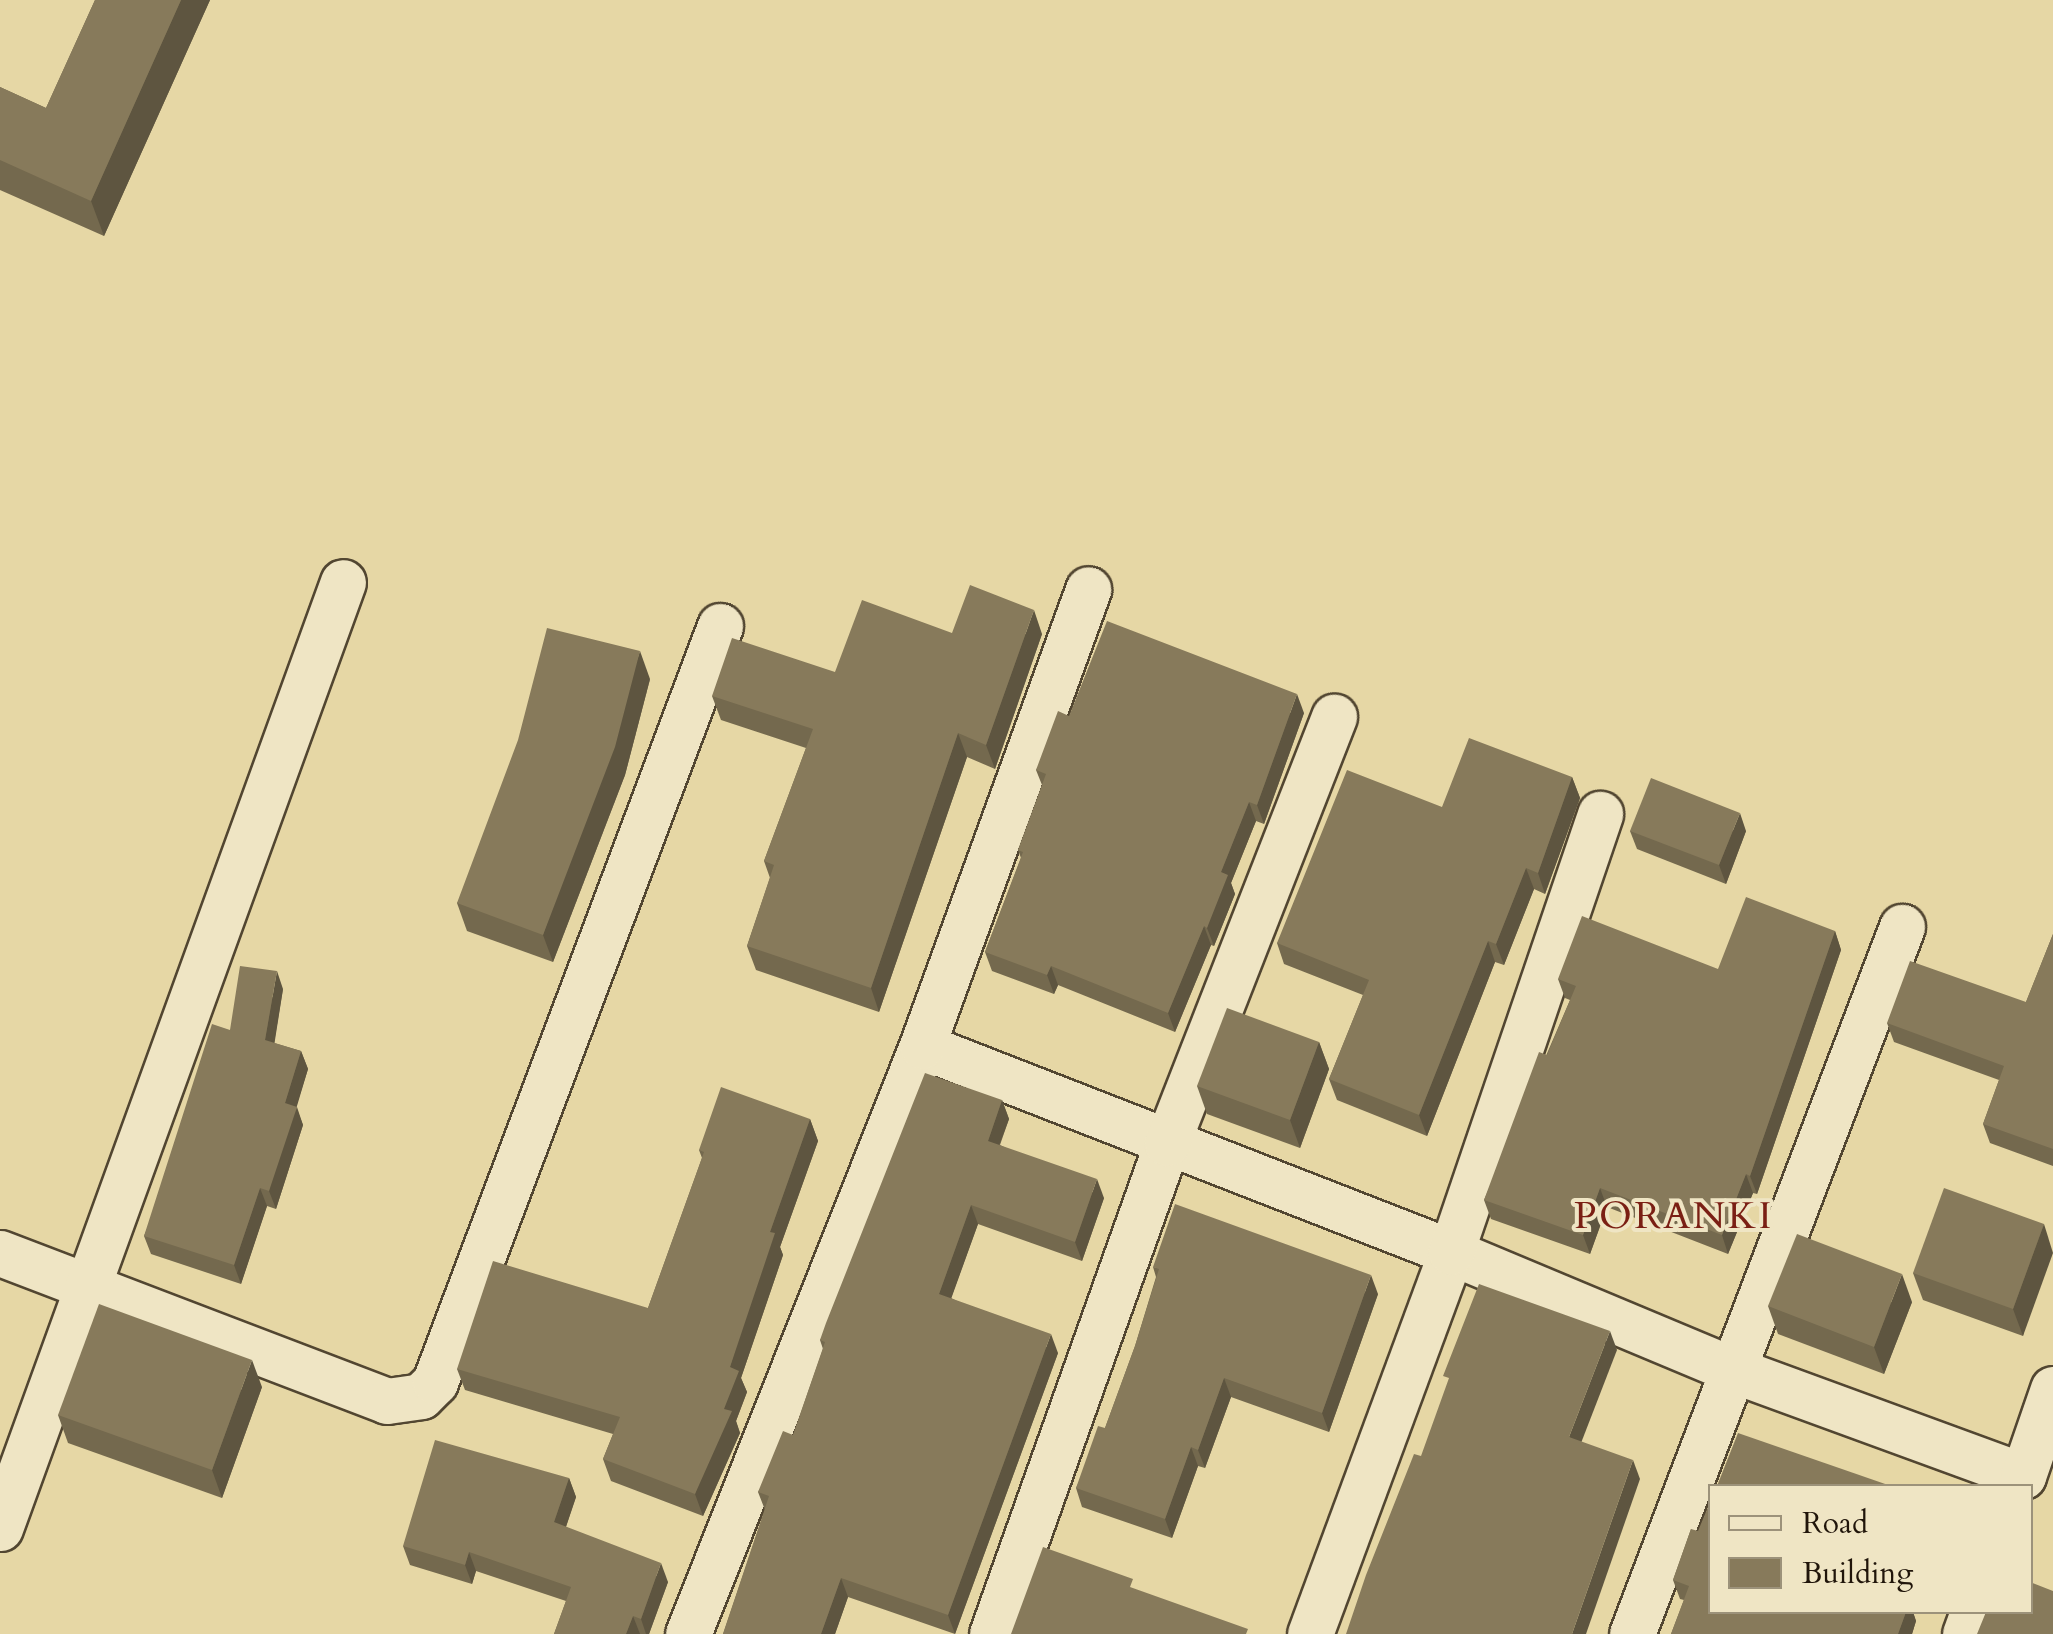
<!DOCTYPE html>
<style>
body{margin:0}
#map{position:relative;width:2053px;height:1634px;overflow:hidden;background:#e6d7a5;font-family:Cardo,serif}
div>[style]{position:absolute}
.roads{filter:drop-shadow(2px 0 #524631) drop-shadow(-2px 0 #524631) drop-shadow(0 2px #524631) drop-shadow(0 -2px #524631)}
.minor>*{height:45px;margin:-22.5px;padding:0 22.5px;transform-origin:22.5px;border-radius:22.5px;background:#efe5c4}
.wall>*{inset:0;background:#74694e}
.shaded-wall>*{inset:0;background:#5e5540}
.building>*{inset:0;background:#877a5b}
span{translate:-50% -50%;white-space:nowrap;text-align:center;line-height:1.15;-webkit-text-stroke:8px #efe5c4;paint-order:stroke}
.quarter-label{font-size:38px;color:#7a1f14;letter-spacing:2.5px}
.legend{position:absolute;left:1708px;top:1484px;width:325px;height:130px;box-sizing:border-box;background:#efe5c4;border:2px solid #9c927a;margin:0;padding:12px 18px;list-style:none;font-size:30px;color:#20150a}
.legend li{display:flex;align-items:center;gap:20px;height:50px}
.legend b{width:50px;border:2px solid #9c927a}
</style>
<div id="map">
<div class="roads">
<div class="minor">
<i style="left:922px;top:1046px;width:568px;rotate:21.28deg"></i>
<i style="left:1451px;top:1252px;width:303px;rotate:22.7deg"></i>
<i style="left:1731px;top:1369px;width:311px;rotate:20.1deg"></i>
<i style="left:2023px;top:1476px;width:92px;rotate:-71deg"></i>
<i style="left:0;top:1253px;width:414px;rotate:20.9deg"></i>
<i style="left:387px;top:1401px;width:34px;rotate:-8deg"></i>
<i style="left:421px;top:1396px;width:20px;rotate:-45deg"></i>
<i style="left:435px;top:1382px;width:808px;rotate:-69.34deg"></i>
<i style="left:0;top:1528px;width:1006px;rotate:-70.07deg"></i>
<i style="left:688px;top:1634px;width:633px;rotate:-68.3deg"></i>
<i style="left:922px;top:1046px;width:486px;rotate:-70deg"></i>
<i style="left:992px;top:1634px;width:521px;rotate:-70.38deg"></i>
<i style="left:1167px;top:1143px;width:458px;rotate:-68.6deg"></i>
<i style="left:1310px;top:1634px;width:407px;rotate:-69.7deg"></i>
<i style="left:1451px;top:1252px;width:463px;rotate:-71.2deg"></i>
<i style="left:1632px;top:1634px;width:757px;rotate:-69.1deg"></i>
<i style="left:1965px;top:1634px;width:23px;rotate:-70deg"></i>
</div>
</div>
<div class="wall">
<i style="clip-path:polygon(95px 0,210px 0,104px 236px,0 190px,0 87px,46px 108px)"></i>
<i style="clip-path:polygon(952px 633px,1042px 634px,995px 769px,967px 757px,879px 1012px,756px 970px,747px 946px,770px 878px,764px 861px,806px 748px,721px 720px,712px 696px,835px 672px)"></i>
<i style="clip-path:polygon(650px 679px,625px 775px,553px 962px,467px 931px,457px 903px)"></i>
<i style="clip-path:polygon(1304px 713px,1264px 824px,1256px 821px,1231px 883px,1235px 894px,1214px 946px,1211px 945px,1175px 1032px,1058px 985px,1054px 994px,992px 971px,985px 952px,1021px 858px,1018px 850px,1042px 785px,1036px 770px,1069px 716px)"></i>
<i style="clip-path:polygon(1572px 777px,1580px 798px,1545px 894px,1534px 889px,1504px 965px,1495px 962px,1427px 1136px,1337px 1100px,1329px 1079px,1363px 995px,1284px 964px,1277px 943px,1442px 807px)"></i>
<i style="clip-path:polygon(1630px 831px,1746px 831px,1726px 884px,1637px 849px)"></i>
<i style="clip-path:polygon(1835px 931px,1841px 950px,1757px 1194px,1753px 1193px,1728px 1254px,1607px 1207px,1590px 1254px,1491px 1219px,1484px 1200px,1570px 1000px,1565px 998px,1558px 979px,1718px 969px)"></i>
<i style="clip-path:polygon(2053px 934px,2053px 1166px,1990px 1143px,1983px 1124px,1999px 1080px,1894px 1042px,1887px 1023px,2026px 1002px)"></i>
<i style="clip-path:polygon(283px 989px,274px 1043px,301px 1051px,308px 1069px,296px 1107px,303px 1125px,276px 1209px,267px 1206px,241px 1284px,151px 1254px,144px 1236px,230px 1030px)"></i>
<i style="clip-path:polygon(1319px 1042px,1329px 1069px,1300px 1148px,1207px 1114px,1197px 1086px)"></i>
<i style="clip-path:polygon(1002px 1100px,1009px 1119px,1000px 1145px,1104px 1198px,1082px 1261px,978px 1224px,951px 1298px,1058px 1353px,955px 1634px,848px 1597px,835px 1634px,723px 1634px,765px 1510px,758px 1492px,793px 1435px,823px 1349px,820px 1340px)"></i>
<i style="clip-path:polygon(810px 1119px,818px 1141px,780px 1247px,783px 1255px,741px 1378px,747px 1392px,736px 1421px,740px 1433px,703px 1516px,611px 1481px,603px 1459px,613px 1434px,465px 1390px,457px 1369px,648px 1308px,702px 1158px,699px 1150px)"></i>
<i style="clip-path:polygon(2044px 1224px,2023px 1336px,1923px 1300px,1913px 1273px)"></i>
<i style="clip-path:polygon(1153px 1267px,1378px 1294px,1329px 1432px,1231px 1397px,1205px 1468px,1198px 1466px,1172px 1538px,1082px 1507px,1076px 1488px,1105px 1428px,1135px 1346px,1156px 1277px)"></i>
<i style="clip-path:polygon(1912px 1302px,1884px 1374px,1778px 1334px,1768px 1306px)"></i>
<i style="clip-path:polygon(262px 1387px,222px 1498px,68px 1443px,58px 1415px)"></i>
<i style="clip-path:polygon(569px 1478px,576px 1497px,566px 1527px,668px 1582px,649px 1634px,554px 1634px,566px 1601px,476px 1571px,472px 1584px,410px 1565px,403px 1546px)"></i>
<i style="clip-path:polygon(1691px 1529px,1710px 1612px,1913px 1612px,1916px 1621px,1912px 1634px,1671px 1634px,1684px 1600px,1680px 1599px,1673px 1580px)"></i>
</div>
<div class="shaded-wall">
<i style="clip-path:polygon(181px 0,210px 0,104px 236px,91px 201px)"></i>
<i style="clip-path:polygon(1034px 610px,1042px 634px,995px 769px,986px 745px)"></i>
<i style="clip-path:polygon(640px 651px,650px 679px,625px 775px,553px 962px,543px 935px)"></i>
<i style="clip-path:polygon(1297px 694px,1304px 713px,1264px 824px,1257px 805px)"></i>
<i style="clip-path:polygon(958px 733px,967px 757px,879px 1012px,871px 988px)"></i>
<i style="clip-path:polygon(1572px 777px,1580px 798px,1545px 894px,1538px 873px)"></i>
<i style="clip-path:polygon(1249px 802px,1256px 821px,1231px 883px,1235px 894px,1214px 946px,1207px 928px,1221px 872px)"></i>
<i style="clip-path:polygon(1740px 813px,1746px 831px,1726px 884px,1719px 865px)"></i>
<i style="clip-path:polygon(1526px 868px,1534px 889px,1504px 965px,1496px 944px)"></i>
<i style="clip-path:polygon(1204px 926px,1211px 945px,1175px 1032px,1168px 1013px)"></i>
<i style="clip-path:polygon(1835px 931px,1841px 950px,1757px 1194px,1750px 1176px)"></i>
<i style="clip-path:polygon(1488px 941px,1495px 962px,1427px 1136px,1419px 1115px)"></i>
<i style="clip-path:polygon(1051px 966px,1058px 985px,1054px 994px,1047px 975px)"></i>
<i style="clip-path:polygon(277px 971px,283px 989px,272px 1059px,265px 1040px)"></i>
<i style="clip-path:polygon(1319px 1042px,1329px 1069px,1300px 1148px,1290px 1120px)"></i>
<i style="clip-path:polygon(301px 1051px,308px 1069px,294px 1116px,297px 1107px,303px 1125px,276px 1209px,269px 1191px,285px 1103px)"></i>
<i style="clip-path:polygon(1002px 1100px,1009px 1119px,994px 1159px,988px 1141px)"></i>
<i style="clip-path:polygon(810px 1119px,818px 1141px,780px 1247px,783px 1255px,741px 1378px,747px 1392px,736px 1421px,740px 1433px,703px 1516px,695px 1494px,724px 1409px,730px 1367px,770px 1232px)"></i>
<i style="clip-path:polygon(1746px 1174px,1753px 1193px,1728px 1254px,1722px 1235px)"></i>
<i style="clip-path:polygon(1097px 1179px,1104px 1198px,1082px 1261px,1075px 1242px)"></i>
<i style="clip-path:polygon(260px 1188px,267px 1206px,241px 1284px,234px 1265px)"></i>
<i style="clip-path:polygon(1600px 1188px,1607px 1207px,1590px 1254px,1583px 1235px)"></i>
<i style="clip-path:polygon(971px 1205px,978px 1224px,946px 1313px,939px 1294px)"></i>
<i style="clip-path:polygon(2044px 1224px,2053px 1253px,2023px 1336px,2013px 1309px)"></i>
<i style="clip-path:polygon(1902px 1274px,1912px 1302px,1884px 1374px,1874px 1347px)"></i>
<i style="clip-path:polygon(1371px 1275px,1378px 1294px,1329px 1432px,1322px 1413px)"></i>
<i style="clip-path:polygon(1610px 1331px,1617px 1350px,1576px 1456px,1569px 1437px)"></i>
<i style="clip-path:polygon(1051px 1334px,1058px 1353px,955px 1634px,948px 1615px)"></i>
<i style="clip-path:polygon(252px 1360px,262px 1387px,222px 1498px,212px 1470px)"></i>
<i style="clip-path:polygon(1224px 1378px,1231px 1397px,1205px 1468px,1198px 1450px)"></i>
<i style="clip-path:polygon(1191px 1447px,1198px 1466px,1172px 1538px,1165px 1519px)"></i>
<i style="clip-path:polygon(1633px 1460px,1640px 1479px,1586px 1634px,1572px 1634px)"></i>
<i style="clip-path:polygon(569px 1478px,576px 1497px,561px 1541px,554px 1522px)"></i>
<i style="clip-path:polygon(469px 1552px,476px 1571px,472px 1584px,465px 1565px)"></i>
<i style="clip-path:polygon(661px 1563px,668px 1582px,649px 1634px,646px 1634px,641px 1619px)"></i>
<i style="clip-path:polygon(841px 1578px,848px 1597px,835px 1634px,821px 1634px)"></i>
<i style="clip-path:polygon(1906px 1612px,1913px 1612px,1916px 1621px,1912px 1634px,1898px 1634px)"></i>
<i style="clip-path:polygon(633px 1616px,640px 1634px,626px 1634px)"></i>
</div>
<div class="building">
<i style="clip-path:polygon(95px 0,181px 0,91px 201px,0 160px,0 87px,46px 108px)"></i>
<i style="clip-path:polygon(970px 585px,1034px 610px,986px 745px,958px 733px,871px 988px,747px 946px,774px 865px,764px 861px,813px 729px,712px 696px,732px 638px,835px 672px,862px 600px,952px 633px)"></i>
<i style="clip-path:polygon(1107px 621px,1297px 694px,1257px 805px,1249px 802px,1221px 872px,1228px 875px,1207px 928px,1204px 926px,1168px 1013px,1051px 966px,1047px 975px,985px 952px,1023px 852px,1018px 850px,1046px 774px,1036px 770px,1058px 711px,1069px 716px)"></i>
<i style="clip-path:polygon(547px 628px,640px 651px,615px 747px,543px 935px,457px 903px,518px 740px)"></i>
<i style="clip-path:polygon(1469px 738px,1572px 777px,1538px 873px,1526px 868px,1496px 944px,1488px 941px,1419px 1115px,1329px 1079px,1369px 980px,1277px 943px,1347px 770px,1442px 807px)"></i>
<i style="clip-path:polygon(1651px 778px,1740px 813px,1719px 865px,1630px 831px)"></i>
<i style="clip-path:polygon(1746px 897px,1835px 931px,1750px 1176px,1746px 1174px,1722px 1235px,1600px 1188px,1583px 1235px,1484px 1200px,1539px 1052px,1547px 1055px,1576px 986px,1558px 979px,1582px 916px,1718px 969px)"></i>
<i style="clip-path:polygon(2053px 934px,2053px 1149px,1983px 1124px,2004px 1066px,1887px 1023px,1910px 961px,2026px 1002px)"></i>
<i style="clip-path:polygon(240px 966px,277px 971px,265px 1040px,301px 1051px,285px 1103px,297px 1107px,269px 1191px,260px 1188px,234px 1265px,144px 1236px,212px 1024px,230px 1030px)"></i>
<i style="clip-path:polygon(1227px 1008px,1319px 1042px,1290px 1120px,1197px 1086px)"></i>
<i style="clip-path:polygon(925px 1073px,1002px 1100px,988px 1141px,1097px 1179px,1075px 1242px,971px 1205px,939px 1294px,1051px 1334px,948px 1615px,841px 1578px,821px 1634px,723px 1634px,769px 1496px,758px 1492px,783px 1431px,793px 1435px,825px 1342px,820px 1340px,826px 1323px)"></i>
<i style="clip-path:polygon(721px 1087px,810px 1119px,770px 1232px,775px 1233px,730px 1367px,739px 1371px,724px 1409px,732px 1411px,695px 1494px,603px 1459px,620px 1417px,457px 1369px,493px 1261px,648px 1308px,704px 1152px,699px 1150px)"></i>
<i style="clip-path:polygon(1944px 1188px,2044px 1224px,2013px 1309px,1913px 1273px)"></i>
<i style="clip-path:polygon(1175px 1204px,1371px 1275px,1322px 1413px,1224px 1378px,1198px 1450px,1191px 1447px,1165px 1519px,1076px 1488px,1098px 1426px,1105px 1428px,1135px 1346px,1159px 1269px,1153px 1267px)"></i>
<i style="clip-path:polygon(1797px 1234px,1902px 1274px,1874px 1347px,1768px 1306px)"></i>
<i style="clip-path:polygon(1479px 1284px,1610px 1331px,1569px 1437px,1633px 1460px,1572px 1634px,1346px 1634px,1366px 1575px,1414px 1454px,1421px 1456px,1449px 1378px,1443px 1376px)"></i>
<i style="clip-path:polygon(99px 1304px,252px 1360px,212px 1470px,58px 1415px)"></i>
<i style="clip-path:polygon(1738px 1433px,1891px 1486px,1717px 1486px)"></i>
<i style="clip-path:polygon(435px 1440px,569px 1478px,554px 1522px,661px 1563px,641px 1619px,633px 1616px,626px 1634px,554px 1634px,571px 1587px,469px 1552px,465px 1565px,403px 1546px)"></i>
<i style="clip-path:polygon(1710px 1502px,1710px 1612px,1906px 1612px,1898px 1634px,1671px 1634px,1689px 1586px,1673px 1580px,1691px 1529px,1698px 1531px)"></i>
<i style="clip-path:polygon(1043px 1547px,1133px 1579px,1130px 1587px,1248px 1629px,1246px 1634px,1011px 1634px)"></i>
<i style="clip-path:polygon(2030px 1582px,2053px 1591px,2053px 1634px,1977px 1634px,1986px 1612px,2030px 1612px)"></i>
</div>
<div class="quarter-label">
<span style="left:1674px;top:1217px">PORANKI</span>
</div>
<ul class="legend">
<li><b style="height:12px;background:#efe5c4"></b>Road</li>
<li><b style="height:28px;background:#877a5b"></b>Building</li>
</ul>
</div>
